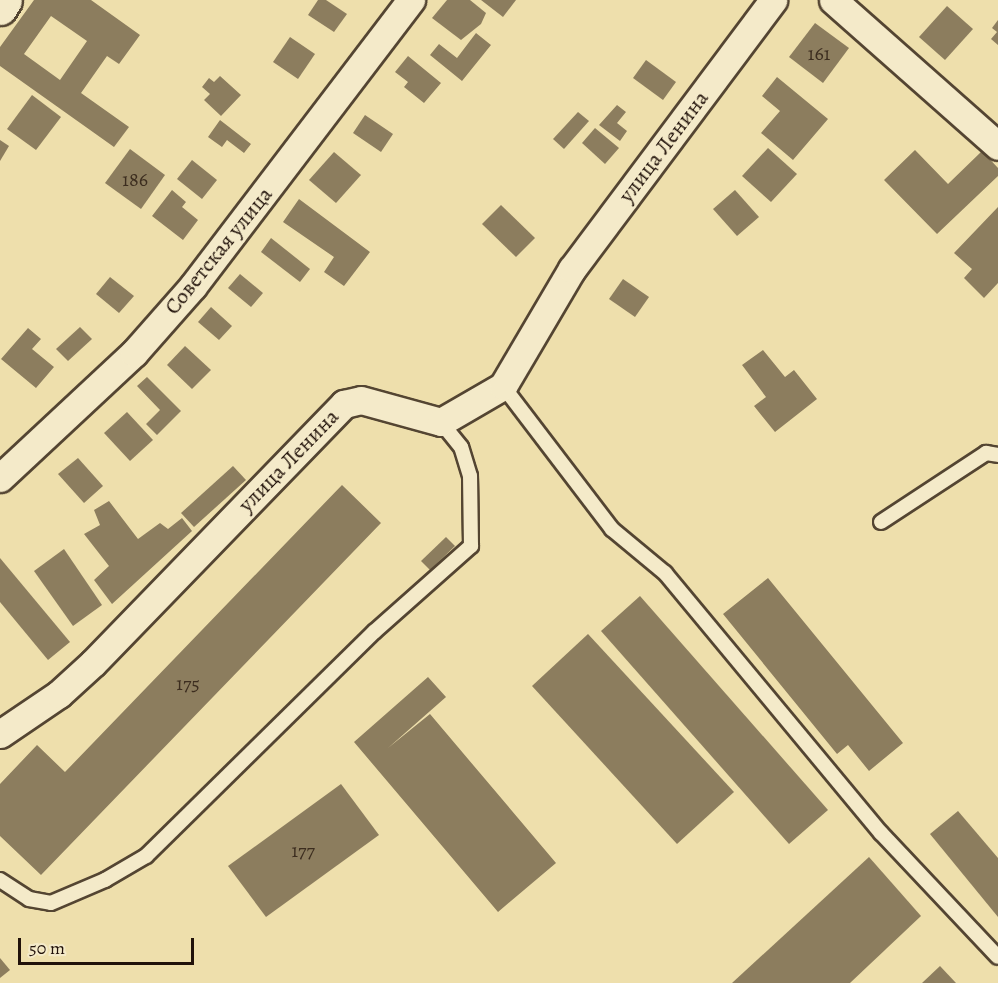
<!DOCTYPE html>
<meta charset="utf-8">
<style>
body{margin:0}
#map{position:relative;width:998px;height:983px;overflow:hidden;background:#eedfac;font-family:Alegreya,serif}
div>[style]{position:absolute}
.building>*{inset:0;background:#8c7d5e}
.roads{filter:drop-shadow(2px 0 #544532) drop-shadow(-2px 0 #544532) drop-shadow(0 2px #544532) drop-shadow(0 -2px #544532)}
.lane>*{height:14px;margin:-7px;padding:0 7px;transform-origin:7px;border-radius:7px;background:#f4eac9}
.street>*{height:27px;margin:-13.5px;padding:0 13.5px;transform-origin:13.5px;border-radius:13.5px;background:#f4eac9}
.secondary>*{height:33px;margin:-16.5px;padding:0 16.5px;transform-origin:16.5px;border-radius:16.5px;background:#f4eac9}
span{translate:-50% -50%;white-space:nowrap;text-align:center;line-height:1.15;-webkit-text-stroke:4.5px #f4eac9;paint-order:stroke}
.number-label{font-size:20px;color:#3c2d1f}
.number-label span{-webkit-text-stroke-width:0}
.street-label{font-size:22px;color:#21120a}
.scale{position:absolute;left:18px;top:938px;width:176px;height:27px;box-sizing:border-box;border:3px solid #21120a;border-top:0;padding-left:8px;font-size:18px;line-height:21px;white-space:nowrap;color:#21120a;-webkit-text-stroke:4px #f4eac9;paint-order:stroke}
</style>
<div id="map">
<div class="building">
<i style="clip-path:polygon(evenodd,34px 0,91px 0,140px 35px,119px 64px,107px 56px,81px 93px,129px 127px,114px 147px,0 66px,0 47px,34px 0,51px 16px,87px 41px,60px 80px,24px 54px,51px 16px)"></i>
<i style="clip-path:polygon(318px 0,326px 0,347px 14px,334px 32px,308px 15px)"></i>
<i style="clip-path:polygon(447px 0,470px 0,486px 13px,481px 24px,461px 40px,432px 18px)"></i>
<i style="clip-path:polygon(481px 0,516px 0,503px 17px)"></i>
<i style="clip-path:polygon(947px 6px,973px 29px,945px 60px,919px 37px)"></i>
<i style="clip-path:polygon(998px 20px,998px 45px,991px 39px,997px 32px,992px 28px)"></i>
<i style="clip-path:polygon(815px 23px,849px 48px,823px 83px,789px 57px)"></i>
<i style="clip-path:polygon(476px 33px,491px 45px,462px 81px,430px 55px,439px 44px,457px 58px)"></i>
<i style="clip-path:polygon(290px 37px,315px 54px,298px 79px,273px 62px)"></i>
<i style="clip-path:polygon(408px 56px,441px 83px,424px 103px,404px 87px,408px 82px,395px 72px)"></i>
<i style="clip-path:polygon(646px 60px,676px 82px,663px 100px,633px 78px)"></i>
<i style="clip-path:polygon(220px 76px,241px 95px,221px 116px,204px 100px,210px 94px,202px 87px,209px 78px,214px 82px)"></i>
<i style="clip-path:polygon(777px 77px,828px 119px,793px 160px,761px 133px,780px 111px,762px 96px)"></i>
<i style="clip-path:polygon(32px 95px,61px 117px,36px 150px,7px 129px)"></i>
<i style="clip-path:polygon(617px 105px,626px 112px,617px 123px,627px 131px,620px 141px,599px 125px)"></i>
<i style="clip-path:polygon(578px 112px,589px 121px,564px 149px,553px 139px)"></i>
<i style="clip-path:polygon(365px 115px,393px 134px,381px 152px,353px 133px)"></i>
<i style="clip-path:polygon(220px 120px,251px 144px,244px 153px,227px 140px,222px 147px,208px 137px)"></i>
<i style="clip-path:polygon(595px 128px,619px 148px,605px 164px,582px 143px)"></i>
<i style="clip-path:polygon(0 140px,9px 146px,0 161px)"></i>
<i style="clip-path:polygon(768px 148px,797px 174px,771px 202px,742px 176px)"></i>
<i style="clip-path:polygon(130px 149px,165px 175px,141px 209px,105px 183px)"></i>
<i style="clip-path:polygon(915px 150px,948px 184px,982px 151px,998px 168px,998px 176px,937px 234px,884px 180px)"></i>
<i style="clip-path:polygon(334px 152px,361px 175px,336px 203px,309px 180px)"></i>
<i style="clip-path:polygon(192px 160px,217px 180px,202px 199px,177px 179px)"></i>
<i style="clip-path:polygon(172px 190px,186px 202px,182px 207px,198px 220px,183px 240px,152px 216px)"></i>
<i style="clip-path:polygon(735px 190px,759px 217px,737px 236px,713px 209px)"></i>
<i style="clip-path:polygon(299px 199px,370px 252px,344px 286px,324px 272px,334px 257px,283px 222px)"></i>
<i style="clip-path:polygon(501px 205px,535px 238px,516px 257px,482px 224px)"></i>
<i style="clip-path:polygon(998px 207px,998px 283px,984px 298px,964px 278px,972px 269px,954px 253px)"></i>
<i style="clip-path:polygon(271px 238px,310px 269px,300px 282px,261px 252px)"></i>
<i style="clip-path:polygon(240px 274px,263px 293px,251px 307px,228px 288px)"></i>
<i style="clip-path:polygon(110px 277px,134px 296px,119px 313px,96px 294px)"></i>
<i style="clip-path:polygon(623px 279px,649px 297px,635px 317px,609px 299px)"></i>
<i style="clip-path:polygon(211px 307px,232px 326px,219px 340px,198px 322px)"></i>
<i style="clip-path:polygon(80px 327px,92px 339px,68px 361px,56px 349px)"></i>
<i style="clip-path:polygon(28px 328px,41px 339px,32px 349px,54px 367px,36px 388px,1px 359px)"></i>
<i style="clip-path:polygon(185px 346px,211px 370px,192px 389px,167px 365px)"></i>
<i style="clip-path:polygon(763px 350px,785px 377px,794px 370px,817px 399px,775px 432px,754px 406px,766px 397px,742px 365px)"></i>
<i style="clip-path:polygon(147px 377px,181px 411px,157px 435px,146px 424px,160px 410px,137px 386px)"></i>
<i style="clip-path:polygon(127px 412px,153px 440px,130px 461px,104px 433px)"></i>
<i style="clip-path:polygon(78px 458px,103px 486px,84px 503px,58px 474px)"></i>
<i style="clip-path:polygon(233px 466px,246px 480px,194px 527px,181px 513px)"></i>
<i style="clip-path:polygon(342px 485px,381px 523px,41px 875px,0 836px,0 784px,37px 745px,65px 772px)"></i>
<i style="clip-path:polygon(109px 501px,138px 539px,160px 523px,168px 529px,182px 518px,192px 531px,112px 604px,94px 580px,109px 566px,84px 534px,100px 525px,94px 510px)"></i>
<i style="clip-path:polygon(446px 537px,455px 546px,430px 570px,421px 561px)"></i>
<i style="clip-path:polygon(64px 549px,102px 605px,73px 626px,34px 571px)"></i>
<i style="clip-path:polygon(0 558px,70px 642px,48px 660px,0 602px)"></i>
<i style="clip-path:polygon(768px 578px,903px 743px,869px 771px,848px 745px,837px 754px,723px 614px)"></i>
<i style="clip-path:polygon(640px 596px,828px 810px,789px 844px,601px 631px)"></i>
<i style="clip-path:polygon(588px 634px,734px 792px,677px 844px,532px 686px)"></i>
<i style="clip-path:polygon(428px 677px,446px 697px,388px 748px,430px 714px,556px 863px,498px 912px,354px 742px)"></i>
<i style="clip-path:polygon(341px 784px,379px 835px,266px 917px,228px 866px)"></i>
<i style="clip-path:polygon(958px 811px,998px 858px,998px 917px,930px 834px)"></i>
<i style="clip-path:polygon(869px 857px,921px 916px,850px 983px,732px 983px)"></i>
<i style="clip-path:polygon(0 958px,10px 970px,0 978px)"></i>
<i style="clip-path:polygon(940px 966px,956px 983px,922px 983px)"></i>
</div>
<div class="roads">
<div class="lane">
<i style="left:503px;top:386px;width:180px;rotate:52.7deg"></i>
<i style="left:612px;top:529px;width:69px;rotate:39.7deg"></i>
<i style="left:665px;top:573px;width:338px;rotate:50.3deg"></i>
<i style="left:881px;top:833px;width:170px;rotate:46.7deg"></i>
<i style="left:881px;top:522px;width:126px;rotate:-33.3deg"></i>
<i style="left:986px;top:453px;width:12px;rotate:9deg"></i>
<i style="left:0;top:880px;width:35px;rotate:33deg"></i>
<i style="left:29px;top:899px;width:22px;rotate:10deg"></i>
<i style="left:51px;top:903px;width:59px;rotate:-23.1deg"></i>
<i style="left:105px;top:880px;width:48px;rotate:-30.3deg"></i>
<i style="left:146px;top:856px;width:320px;rotate:-44.5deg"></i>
<i style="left:374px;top:632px;width:130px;rotate:-41.6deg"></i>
<i style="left:471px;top:546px;width:70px;rotate:-90.8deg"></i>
<i style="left:470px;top:476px;width:30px;rotate:-107deg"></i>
<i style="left:461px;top:447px;width:32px;rotate:-129deg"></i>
</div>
<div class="street">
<i style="left:833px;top:0;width:220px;rotate:41.5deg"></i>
<i style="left:0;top:478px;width:183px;rotate:-43deg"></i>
<i style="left:134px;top:353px;width:89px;rotate:-48.6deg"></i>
<i style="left:193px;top:286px;width:360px;rotate:-52.7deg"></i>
<i style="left:0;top:734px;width:71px;rotate:-34.1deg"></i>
<i style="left:59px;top:694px;width:46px;rotate:-42.4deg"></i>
<i style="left:93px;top:663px;width:361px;rotate:-45.9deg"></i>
<i style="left:344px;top:404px;width:17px;rotate:-13deg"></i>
<i style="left:361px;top:400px;width:83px;rotate:15.4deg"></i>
<i style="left:441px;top:422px;width:72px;rotate:-30.1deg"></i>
<i style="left:503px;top:386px;width:136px;rotate:-59.5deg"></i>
<i style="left:572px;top:269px;width:336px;rotate:-53.2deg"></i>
</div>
<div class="secondary">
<i style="left:0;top:8px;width:9px;rotate:-58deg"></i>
</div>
</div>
<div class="number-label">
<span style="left:819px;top:53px">161</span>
<span style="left:135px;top:179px">186</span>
<span style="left:188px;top:683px">175</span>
<span style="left:303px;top:850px">177</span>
</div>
<div class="street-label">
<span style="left:664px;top:147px;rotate:-53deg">улица Ленина</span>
<span style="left:219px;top:251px;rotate:-51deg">Советская улица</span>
<span style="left:289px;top:461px;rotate:-46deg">улица Ленина</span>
</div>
<div class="scale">50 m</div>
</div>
